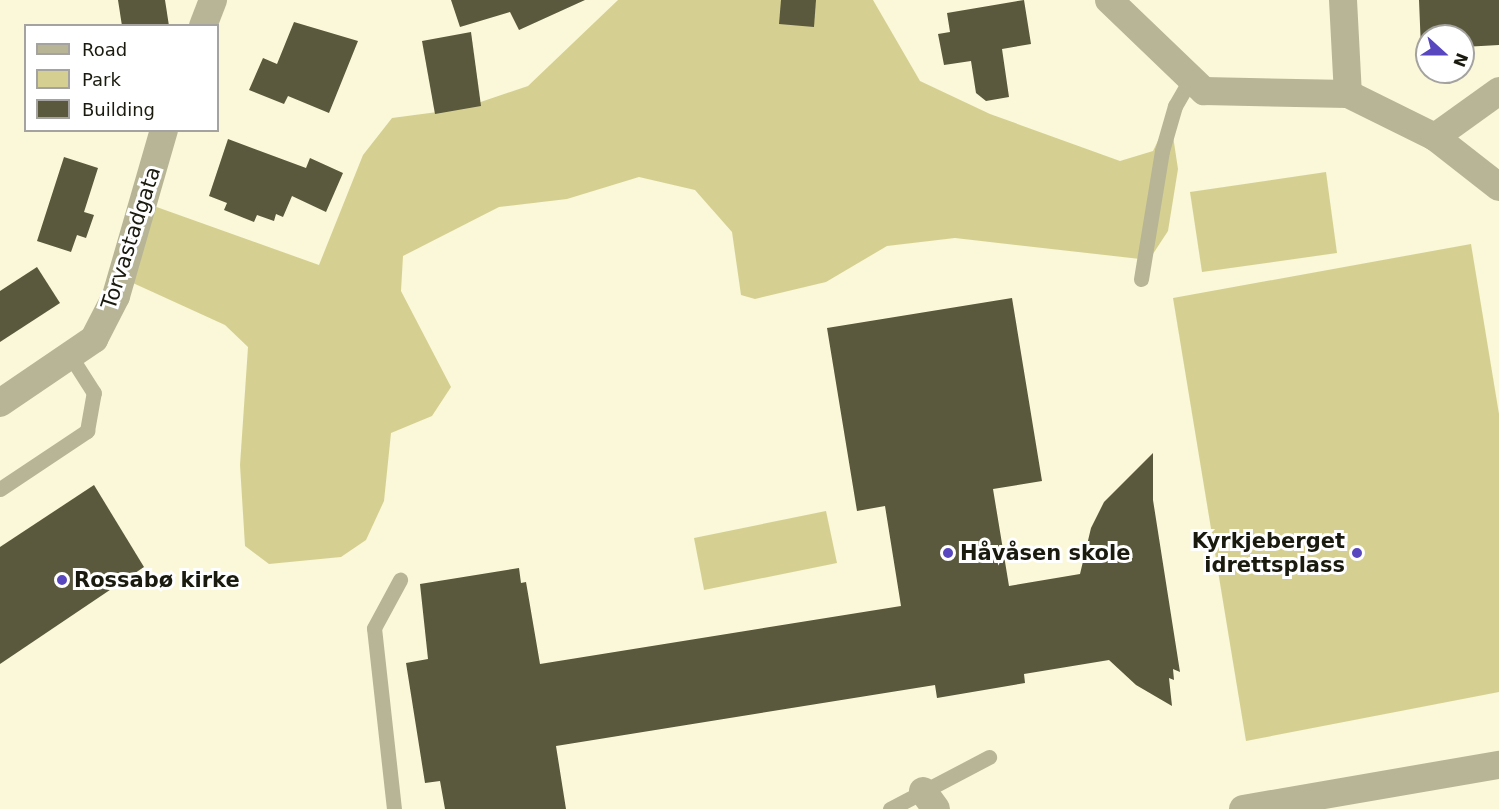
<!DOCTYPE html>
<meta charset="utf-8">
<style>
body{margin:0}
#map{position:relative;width:1499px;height:809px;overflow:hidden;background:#faf8d8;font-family:"DejaVu Sans",sans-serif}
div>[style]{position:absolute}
.green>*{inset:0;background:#d5d092}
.building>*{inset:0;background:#5a583d}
.service>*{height:15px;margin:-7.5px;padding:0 7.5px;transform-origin:7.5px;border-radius:7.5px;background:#b7b596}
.minor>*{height:28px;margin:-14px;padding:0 14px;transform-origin:14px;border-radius:14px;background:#b7b596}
.dots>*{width:16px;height:16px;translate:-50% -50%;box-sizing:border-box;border:3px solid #fff;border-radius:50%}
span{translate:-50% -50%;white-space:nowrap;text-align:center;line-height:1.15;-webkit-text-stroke:6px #fff;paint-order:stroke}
.street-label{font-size:21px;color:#1b1a0e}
.poi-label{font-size:21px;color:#1b1a0e;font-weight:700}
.right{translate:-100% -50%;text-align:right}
.left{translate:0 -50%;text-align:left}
.legend{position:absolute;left:24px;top:24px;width:195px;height:108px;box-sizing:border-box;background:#fff;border:2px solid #a4a39f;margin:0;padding:8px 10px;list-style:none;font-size:18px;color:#1b1a0e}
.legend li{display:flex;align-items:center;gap:12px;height:30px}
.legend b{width:30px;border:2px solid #a4a39f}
.north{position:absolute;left:1415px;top:24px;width:60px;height:60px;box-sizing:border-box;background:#fff;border:2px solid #a4a39f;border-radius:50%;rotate:111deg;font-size:16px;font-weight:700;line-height:24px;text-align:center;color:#1b1a0e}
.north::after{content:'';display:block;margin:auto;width:21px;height:27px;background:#5947bf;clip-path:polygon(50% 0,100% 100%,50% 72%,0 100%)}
</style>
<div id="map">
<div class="green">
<i style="clip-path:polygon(618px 0,873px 0,920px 81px,990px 114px,1120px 161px,1153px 151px,1170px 116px,1178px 169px,1168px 231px,1149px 260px,955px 238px,887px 246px,826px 282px,755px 299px,741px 295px,732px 232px,695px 190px,639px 177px,567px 199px,499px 207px,403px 256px,401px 291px,451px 387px,432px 416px,391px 433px,384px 501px,366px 540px,341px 557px,269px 564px,245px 546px,240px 465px,248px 347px,225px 325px,111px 273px,151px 205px,319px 265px,363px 155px,392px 118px,460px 109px,528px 86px)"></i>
<i style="clip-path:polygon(1326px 172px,1337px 253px,1202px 272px,1190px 192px)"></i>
<i style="clip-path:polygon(1471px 244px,1499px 414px,1499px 692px,1246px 741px,1173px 298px)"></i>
<i style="clip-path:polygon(826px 511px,837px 563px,704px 590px,694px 538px)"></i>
</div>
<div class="building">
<i style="clip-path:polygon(118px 0,165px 0,169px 26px,122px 26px)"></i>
<i style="clip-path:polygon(451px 0,585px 0,519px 30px,510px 12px,460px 27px)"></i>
<i style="clip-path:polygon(781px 0,816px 0,814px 27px,779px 24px)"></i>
<i style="clip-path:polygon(1024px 0,1031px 44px,1002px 49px,1009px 97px,986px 101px,976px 93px,971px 61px,944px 65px,938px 34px,950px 32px,947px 13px)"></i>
<i style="clip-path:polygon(1419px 0,1499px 0,1499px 45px,1463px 47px,1463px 36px,1427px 36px,1427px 48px,1421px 49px)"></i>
<i style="clip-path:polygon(294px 22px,358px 41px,329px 113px,288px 96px,284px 104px,249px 90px,263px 58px,277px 64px)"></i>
<i style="clip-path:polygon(471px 32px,481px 106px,435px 114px,422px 41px)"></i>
<i style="clip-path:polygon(228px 139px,306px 168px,310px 158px,343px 173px,326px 212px,292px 196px,283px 217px,276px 214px,274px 221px,257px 215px,254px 222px,224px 210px,227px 203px,209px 196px)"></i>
<i style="clip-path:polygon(64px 157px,98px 168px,84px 212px,94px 215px,86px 238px,77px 235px,71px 252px,37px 241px)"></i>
<i style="clip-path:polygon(37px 267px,60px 303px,0 342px,0 291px)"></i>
<i style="clip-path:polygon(1012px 298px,1042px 481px,993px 489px,1009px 586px,1080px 574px,1091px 528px,1104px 502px,1153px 453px,1153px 500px,1180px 672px,1173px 669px,1174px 680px,1169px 678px,1172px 706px,1136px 685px,1109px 660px,1024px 674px,1025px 683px,937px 698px,935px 685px,556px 746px,566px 809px,445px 809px,440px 781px,425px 783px,406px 663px,428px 659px,420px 584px,519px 568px,521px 583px,526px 582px,540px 664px,901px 606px,885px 506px,857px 511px,827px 328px)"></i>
<i style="clip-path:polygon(94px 485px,144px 567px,0 664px,0 547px)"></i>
</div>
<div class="service">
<i style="left:1141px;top:279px;width:130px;rotate:-80.7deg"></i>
<i style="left:1162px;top:151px;width:47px;rotate:-73.9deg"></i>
<i style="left:1175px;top:106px;width:28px;rotate:-60deg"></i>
<i style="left:0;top:489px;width:105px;rotate:-33.7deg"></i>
<i style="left:87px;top:431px;width:39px;rotate:-80deg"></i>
<i style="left:94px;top:393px;width:43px;rotate:-122.6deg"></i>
<i style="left:394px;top:809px;width:182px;rotate:-96.3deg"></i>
<i style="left:374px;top:628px;width:55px;rotate:-61.6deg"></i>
<i style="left:890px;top:809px;width:112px;rotate:-27.7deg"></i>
</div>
<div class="minor">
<i style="left:1109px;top:0;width:132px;rotate:43.8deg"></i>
<i style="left:1204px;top:91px;width:144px;rotate:1.2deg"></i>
<i style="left:1348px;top:94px;width:97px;rotate:26.3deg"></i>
<i style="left:1343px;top:0;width:94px;rotate:87deg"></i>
<i style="left:203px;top:26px;width:28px;rotate:-69deg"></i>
<i style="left:1499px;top:91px;width:79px;rotate:144.3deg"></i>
<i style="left:1435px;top:137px;width:81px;rotate:38deg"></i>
<i style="left:0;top:403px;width:114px;rotate:-34.2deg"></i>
<i style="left:94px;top:339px;width:48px;rotate:-62.9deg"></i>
<i style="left:116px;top:296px;width:173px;rotate:-73.9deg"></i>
<i style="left:923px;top:791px;width:22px;rotate:54deg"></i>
<i style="left:1243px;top:809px;width:260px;rotate:-9.8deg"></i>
</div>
<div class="dots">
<i style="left:948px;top:553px;background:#5947bf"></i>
<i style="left:1357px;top:553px;background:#5947bf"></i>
<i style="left:62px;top:580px;background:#5947bf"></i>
</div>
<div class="street-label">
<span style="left:131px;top:238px;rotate:-72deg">Torvastadgata</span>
</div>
<div class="poi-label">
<span class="right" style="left:1345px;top:553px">Kyrkjeberget<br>idrettsplass</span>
<span class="left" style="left:960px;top:553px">Håvåsen skole</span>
<span class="left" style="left:74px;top:580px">Rossabø kirke</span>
</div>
<ul class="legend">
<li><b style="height:8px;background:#b7b596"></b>Road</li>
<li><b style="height:16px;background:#d5d092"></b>Park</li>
<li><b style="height:16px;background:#5a583d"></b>Building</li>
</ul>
<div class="north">N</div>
</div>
